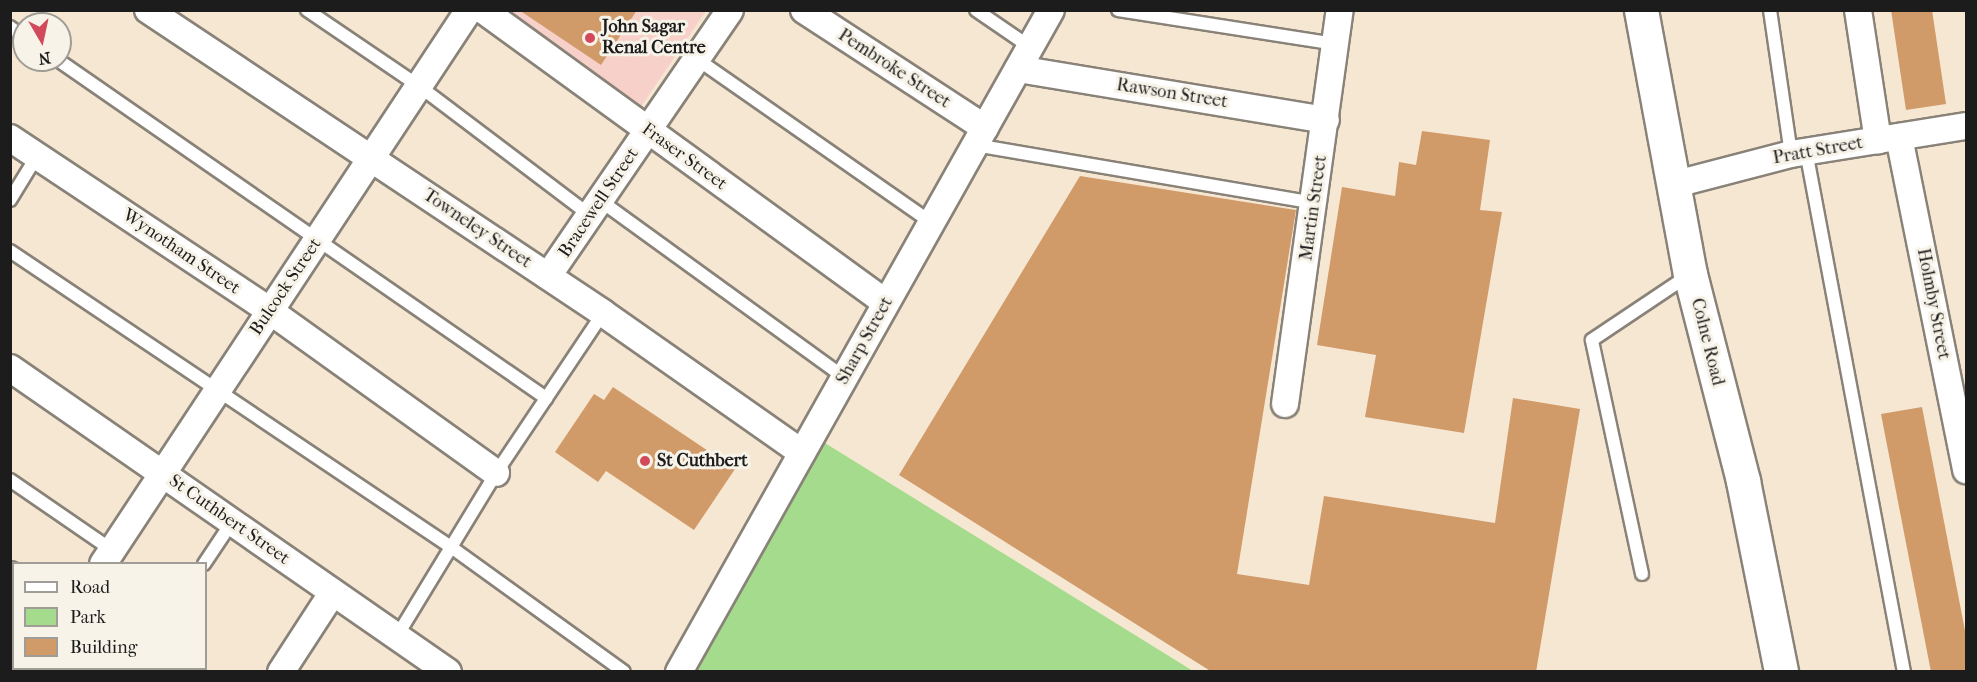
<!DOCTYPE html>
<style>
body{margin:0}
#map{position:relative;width:1977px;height:682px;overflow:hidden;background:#f6e7d3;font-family:"IM FELL French Canon",serif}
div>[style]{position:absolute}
.built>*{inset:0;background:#f7d0c9}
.green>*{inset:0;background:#a4db8c}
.building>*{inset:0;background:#d19a69}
.roads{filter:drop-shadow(2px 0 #898278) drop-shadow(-2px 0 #898278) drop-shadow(0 2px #898278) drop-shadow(0 -2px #898278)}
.lane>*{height:12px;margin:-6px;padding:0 6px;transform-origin:6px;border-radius:6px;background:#fff}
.street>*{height:26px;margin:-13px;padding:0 13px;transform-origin:13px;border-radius:13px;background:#fff}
.primary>*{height:33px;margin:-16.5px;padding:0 16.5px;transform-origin:16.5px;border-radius:16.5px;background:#fff}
.dots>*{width:16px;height:16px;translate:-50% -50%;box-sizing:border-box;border:3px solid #f7f3e8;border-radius:50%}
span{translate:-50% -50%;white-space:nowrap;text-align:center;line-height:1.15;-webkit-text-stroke:6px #f7f3e8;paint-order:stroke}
.poi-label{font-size:18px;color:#1c1c1c;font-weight:700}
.left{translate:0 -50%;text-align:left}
.street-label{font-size:18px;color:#1c1c1c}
.frame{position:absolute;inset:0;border:12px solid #1c1c1c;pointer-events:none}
.legend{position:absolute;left:12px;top:562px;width:195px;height:108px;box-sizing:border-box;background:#f7f3e8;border:2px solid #9f9d96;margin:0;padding:8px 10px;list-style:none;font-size:18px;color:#1c1c1c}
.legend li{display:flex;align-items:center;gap:12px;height:30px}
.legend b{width:30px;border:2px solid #9f9d96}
.north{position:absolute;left:12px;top:12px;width:60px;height:60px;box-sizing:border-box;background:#f7f3e8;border:2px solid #9f9d96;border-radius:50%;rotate:171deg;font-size:16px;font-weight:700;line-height:24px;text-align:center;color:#1c1c1c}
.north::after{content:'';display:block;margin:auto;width:21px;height:27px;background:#d1495b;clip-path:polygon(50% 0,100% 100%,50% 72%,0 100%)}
</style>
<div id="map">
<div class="built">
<i style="clip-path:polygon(494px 11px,706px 11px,640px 108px)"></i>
</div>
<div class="green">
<i style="clip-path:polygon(812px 435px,1193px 671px,679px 672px)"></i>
</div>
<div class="building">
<i style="clip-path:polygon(519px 10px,637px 10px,601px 65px)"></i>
<i style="clip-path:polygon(1891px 10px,1932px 10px,1946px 104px,1906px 110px)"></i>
<i style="clip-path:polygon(1422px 131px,1490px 140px,1480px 210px,1502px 212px,1464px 433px,1365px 417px,1376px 355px,1317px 345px,1342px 187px,1395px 196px,1399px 162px,1416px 165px)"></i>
<i style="clip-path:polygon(1080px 176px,1296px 210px,1237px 574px,1309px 585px,1324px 496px,1495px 523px,1513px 398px,1580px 409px,1536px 672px,1212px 672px,899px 475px)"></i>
<i style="clip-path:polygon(613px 387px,735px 469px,694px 530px,606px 471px,598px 482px,555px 452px,594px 394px,604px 400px)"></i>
<i style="clip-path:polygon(1922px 407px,1966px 636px,1966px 672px,1931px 672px,1881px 414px)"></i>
</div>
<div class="roads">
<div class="lane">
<i style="left:307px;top:10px;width:135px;rotate:34.2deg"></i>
<i style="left:419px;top:86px;width:216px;rotate:37.1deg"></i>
<i style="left:976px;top:10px;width:65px;rotate:34.4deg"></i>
<i style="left:1118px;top:10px;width:221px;rotate:8.9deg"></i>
<i style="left:1770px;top:10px;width:146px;rotate:81.7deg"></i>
<i style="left:10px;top:27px;width:17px;rotate:36deg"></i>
<i style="left:697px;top:59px;width:285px;rotate:34.9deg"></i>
<i style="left:58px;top:60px;width:594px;rotate:34.71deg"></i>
<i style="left:975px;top:145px;width:344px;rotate:9.7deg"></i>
<i style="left:1806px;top:151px;width:530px;rotate:79.35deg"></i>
<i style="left:10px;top:200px;width:52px;rotate:-58.5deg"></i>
<i style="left:602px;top:202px;width:299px;rotate:35.9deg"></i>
<i style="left:10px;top:251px;width:531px;rotate:33.87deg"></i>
<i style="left:451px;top:547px;width:213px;rotate:35.8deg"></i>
<i style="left:10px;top:480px;width:124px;rotate:34.5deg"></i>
<i style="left:204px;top:564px;width:50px;rotate:-56.3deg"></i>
<i style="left:1642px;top:574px;width:239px;rotate:-102.1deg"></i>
<i style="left:1592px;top:340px;width:117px;rotate:-33.8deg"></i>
<i style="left:397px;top:636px;width:191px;rotate:-58.7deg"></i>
<i style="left:496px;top:473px;width:192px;rotate:-56.2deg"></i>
<i style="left:132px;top:672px;width:4px;rotate:-63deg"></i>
</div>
<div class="street">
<i style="left:148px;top:10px;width:547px;rotate:33.66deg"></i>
<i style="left:603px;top:313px;width:243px;rotate:35.1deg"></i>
<i style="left:483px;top:10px;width:498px;rotate:36deg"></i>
<i style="left:804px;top:10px;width:216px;rotate:33.1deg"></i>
<i style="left:1858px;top:10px;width:132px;rotate:81.3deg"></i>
<i style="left:1018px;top:69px;width:312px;rotate:9.4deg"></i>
<i style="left:1899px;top:137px;width:340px;rotate:78.6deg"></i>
<i style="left:10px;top:138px;width:312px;rotate:33.6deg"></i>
<i style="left:270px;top:311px;width:278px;rotate:35.6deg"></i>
<i style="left:1672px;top:185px;width:123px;rotate:-14.6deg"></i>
<i style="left:1791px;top:154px;width:177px;rotate:-9.1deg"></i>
<i style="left:548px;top:276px;width:322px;rotate:-55.6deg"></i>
<i style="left:10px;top:368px;width:533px;rotate:34.76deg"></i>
<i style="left:1285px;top:404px;width:398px;rotate:-82.1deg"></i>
<i style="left:103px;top:564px;width:664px;rotate:-56.55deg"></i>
<i style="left:10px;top:575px;width:4px;rotate:27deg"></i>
<i style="left:31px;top:672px;width:4px;rotate:-63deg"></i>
<i style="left:281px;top:672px;width:95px;rotate:-57deg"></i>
<i style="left:679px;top:672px;width:759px;rotate:-60.67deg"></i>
</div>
<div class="primary">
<i style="left:1641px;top:10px;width:269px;rotate:79.5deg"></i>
<i style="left:1690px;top:274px;width:214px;rotate:75.6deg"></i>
<i style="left:1743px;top:481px;width:195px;rotate:78.7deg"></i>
</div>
</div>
<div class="dots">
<i style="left:590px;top:38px;background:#d1495b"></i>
<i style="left:645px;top:461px;background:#d1495b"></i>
</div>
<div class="poi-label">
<span class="left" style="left:602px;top:38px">John Sagar<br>Renal Centre</span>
<span class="left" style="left:657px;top:461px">St Cuthbert</span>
</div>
<div class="street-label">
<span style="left:894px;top:69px;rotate:33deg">Pembroke Street</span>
<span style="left:1172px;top:94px;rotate:9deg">Rawson Street</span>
<span style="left:1818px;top:151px;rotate:-10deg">Pratt Street</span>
<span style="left:684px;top:157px;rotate:36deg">Fraser Street</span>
<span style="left:599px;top:203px;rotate:-56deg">Bracewell Street</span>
<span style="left:1314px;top:208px;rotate:-82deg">Martin Street</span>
<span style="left:477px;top:229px;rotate:34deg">Towneley Street</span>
<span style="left:181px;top:252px;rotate:34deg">Wynotham Street</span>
<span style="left:286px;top:287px;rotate:-56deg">Bulcock Street</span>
<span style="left:1933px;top:304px;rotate:79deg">Holmby Street</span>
<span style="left:865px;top:341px;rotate:-61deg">Sharp Street</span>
<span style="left:1707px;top:342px;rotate:76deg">Colne Road</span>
<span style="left:229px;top:520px;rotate:35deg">St Cuthbert Street</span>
</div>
<div class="frame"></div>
<ul class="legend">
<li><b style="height:8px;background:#fff"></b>Road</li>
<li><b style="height:16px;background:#a4db8c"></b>Park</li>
<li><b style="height:16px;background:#d19a69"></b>Building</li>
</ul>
<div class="north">N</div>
</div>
